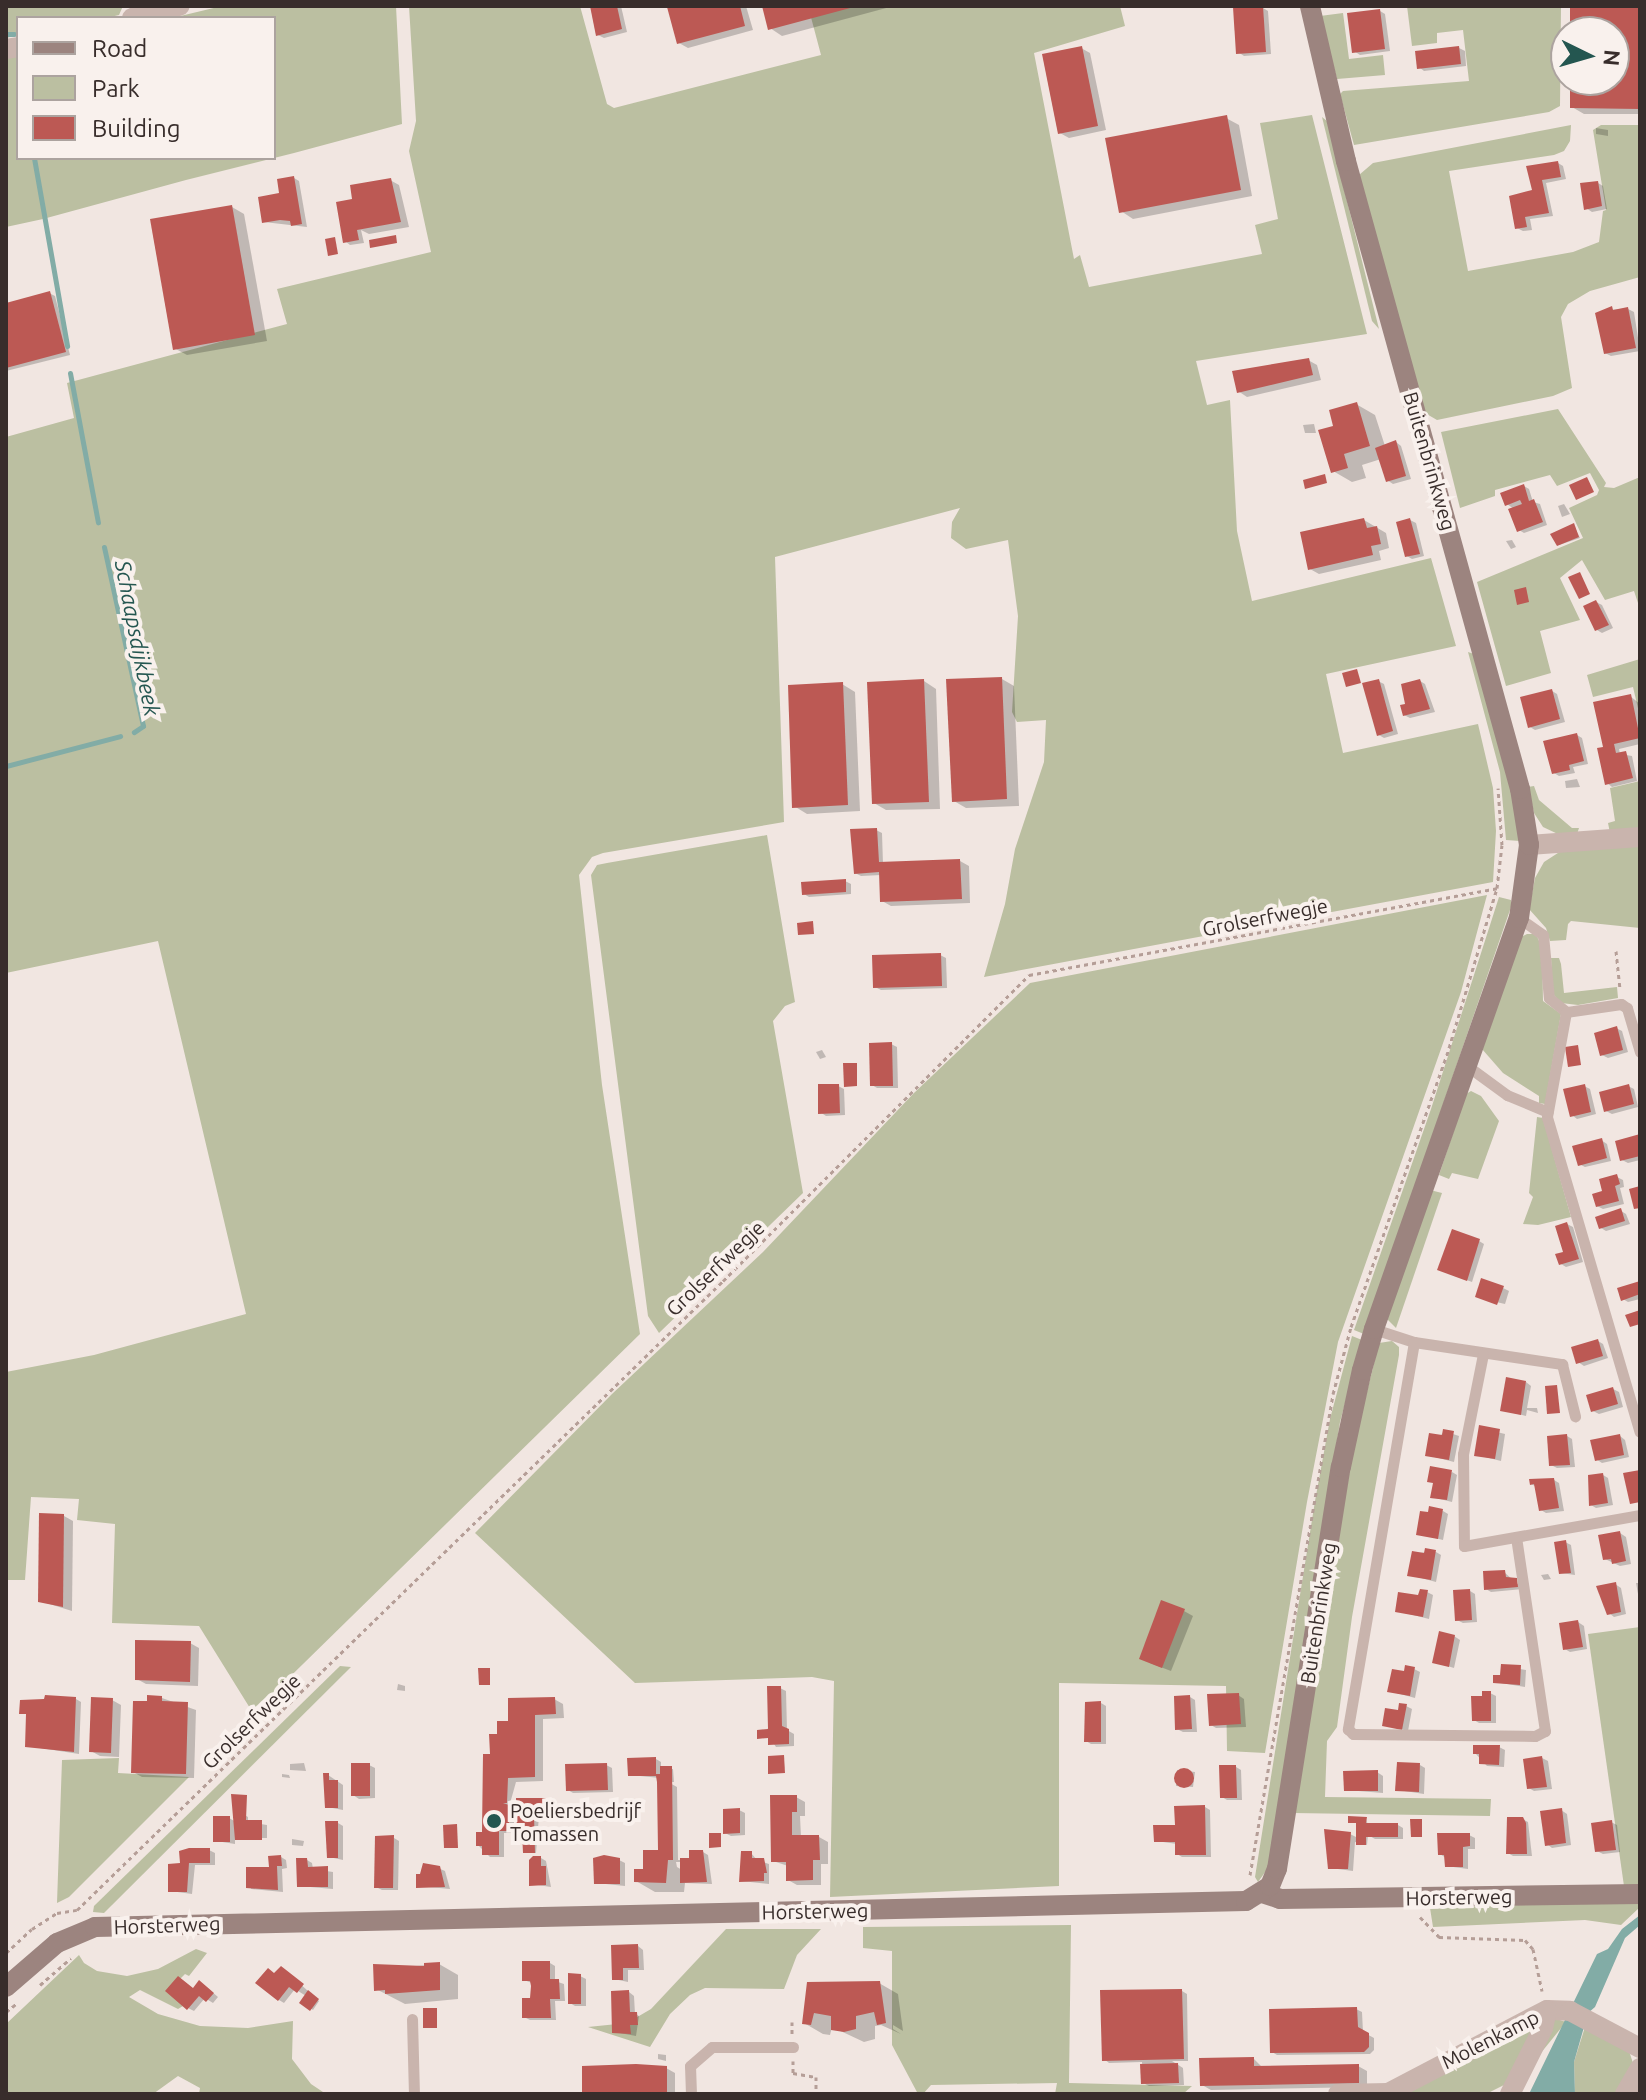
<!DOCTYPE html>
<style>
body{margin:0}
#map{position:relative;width:1646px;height:2100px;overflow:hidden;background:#f1e6e1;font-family:Ubuntu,sans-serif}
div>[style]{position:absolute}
.green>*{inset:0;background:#bbbfa1}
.water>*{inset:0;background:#82aca6}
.shadow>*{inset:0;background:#0003}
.stream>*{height:5px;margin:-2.5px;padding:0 2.5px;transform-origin:2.5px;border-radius:2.5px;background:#82aca6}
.building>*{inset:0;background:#bc5954}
.round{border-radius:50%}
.path>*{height:3px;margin-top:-1.5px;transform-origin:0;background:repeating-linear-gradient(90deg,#b59e97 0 4px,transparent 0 8px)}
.lane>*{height:11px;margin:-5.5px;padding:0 5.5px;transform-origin:5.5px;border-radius:5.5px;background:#c9b4ad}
.street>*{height:20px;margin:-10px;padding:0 10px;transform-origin:10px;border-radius:10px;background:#c9b4ad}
.secondary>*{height:20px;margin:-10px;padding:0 10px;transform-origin:10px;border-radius:10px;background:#9c847f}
.dots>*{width:22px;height:22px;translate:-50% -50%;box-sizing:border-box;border:4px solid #f9f1ed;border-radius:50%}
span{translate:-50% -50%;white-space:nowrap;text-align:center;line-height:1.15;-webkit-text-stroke:8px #f9f1ed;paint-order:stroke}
.street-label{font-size:20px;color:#382d2b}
.poi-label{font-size:20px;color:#382d2b}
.left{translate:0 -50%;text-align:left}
.water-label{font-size:22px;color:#245650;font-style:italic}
.frame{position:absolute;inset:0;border:8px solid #382d2b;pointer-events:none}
.legend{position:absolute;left:16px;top:16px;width:260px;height:144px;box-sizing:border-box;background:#f9f1ed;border:2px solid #aca39f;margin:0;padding:10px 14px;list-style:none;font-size:24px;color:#382d2b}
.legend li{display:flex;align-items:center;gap:16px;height:40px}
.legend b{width:40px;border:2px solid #aca39f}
.north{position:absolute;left:1550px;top:16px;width:80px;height:80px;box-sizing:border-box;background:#f9f1ed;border:2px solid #aca39f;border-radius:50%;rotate:95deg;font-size:22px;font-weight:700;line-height:32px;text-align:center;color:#382d2b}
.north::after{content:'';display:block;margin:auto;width:28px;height:36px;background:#245650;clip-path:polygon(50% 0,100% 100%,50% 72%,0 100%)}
</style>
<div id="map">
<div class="green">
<i style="clip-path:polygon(6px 6px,123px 6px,119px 15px,106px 18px,18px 18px,18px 35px,6px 38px)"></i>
<i style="clip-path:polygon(222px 6px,396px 6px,402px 124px,294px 153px,186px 180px,43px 219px,6px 227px,6px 57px,18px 54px,18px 158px,274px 158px,274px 18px,172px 18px)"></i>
<i style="clip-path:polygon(409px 6px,580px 6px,607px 104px,614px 108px,821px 55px,808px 6px,1120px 6px,1125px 26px,1034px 53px,1074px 259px,1080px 255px,1089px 287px,1262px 254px,1255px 225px,1278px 219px,1260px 123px,1312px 115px,1367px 334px,1196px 361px,1207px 405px,1230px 400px,1237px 531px,1252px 601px,1431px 558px,1456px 646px,1326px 674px,1343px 753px,1478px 724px,1493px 788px,1496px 831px,1493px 882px,984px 977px,1005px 904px,1015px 849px,1044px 762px,1046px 720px,1017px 722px,1012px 712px,1018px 616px,1008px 540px,966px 549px,951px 538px,952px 522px,960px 508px,775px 557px,784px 822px,603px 853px,592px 857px,579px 875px,602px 1085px,640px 1334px,253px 1713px,199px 1626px,112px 1623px,115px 1524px,77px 1520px,79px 1499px,31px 1497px,25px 1580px,6px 1580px,6px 1372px,94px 1355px,246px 1314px,158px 941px,6px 973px,6px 437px,74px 418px,67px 383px,287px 324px,277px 289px,431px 252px,409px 151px,416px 121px)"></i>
<i style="clip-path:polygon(1407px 6px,1561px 6px,1560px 106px,1549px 112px,1354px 145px,1340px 94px,1343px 91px,1469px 81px,1463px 30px,1437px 33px,1437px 43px,1412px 46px)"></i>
<i style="clip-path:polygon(1343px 13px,1349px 59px,1383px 55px,1385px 75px,1337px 79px,1320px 16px)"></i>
<i style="clip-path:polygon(1322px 117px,1327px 121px,1379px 329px,1372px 321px)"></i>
<i style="clip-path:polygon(1571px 125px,1570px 141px,1564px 151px,1554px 155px,1449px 171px,1468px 271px,1573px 252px,1599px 242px,1603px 211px,1606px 210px,1593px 130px,1601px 125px,1640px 125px,1640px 277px,1590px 291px,1568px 304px,1561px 317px,1572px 388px,1553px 396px,1437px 420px,1425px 413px,1359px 175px,1373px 163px)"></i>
<i style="clip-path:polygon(1558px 409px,1606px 483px,1604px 487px,1614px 488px,1640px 477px,1640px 609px,1634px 591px,1605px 600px,1582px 560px,1560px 578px,1580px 620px,1540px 631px,1551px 673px,1506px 686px,1477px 582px,1583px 538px,1569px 508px,1597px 495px,1599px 490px,1590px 473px,1557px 486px,1550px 475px,1495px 490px,1495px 496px,1460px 508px,1441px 432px)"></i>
<i style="clip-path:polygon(1468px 652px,1474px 654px,1508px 772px,1520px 841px,1506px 840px,1500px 772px)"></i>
<i style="clip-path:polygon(1640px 659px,1640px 717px,1633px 687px,1593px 697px,1587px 675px)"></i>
<i style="clip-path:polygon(1640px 781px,1640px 831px,1610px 833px,1608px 823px,1615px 821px,1610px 788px)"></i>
<i style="clip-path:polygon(1534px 786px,1539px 800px,1572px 828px,1579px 828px,1577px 834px,1560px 835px,1543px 827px,1534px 813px,1528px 787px)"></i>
<i style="clip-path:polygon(767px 835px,795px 1002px,785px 1006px,773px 1021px,803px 1193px,659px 1333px,648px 1316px,591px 875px,597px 865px,607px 863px)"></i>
<i style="clip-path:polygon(1640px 845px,1640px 928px,1571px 921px,1568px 924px,1566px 940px,1550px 941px,1546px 928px,1529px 909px,1535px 878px,1544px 862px,1561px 851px)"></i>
<i style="clip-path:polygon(1487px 895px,1461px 992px,1338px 1342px,1307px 1502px,1265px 1753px,1227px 1751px,1226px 1686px,1059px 1683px,1059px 1886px,830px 1897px,834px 1681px,812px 1677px,635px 1683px,475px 1533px,612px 1394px,763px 1252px,914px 1093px,1030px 983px)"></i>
<i style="clip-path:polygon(1499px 897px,1511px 900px,1511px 907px,1364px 1334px,1354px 1330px,1431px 1109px)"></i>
<i style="clip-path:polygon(1527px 934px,1536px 934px,1542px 948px,1543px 1001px,1561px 1014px,1545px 1104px,1539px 1103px,1539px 1096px,1503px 1073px,1482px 1049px,1521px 937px)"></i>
<i style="clip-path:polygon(1551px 958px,1559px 958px,1561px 964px,1564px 993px,1617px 987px,1618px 998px,1578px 1005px,1561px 1003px,1553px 994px)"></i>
<i style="clip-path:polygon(1471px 1091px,1481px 1096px,1499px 1121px,1478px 1179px,1452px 1173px,1449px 1179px,1439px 1175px,1466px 1094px)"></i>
<i style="clip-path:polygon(1537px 1117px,1543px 1118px,1571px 1217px,1538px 1225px,1523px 1224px,1533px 1197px,1529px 1193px)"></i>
<i style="clip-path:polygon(1430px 1190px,1442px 1193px,1396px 1328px,1385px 1317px)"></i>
<i style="clip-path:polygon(1352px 1336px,1362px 1340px,1340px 1422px,1268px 1868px,1258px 1882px,1255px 1877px,1315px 1501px,1330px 1419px)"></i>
<i style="clip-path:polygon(1392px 1341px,1399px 1347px,1399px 1355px,1352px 1617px,1337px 1727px,1327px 1741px,1325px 1797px,1491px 1799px,1490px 1816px,1293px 1813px,1354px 1444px,1379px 1343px)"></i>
<i style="clip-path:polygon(1640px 1627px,1640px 1885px,1624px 1886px,1588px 1634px)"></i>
<i style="clip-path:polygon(340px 1666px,351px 1667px,104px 1913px,93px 1912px,94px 1906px)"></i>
<i style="clip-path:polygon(119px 1758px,118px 1773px,189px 1777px,69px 1897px,57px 1903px,62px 1760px)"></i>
<i style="clip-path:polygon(1640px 1901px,1640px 1907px,1621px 1925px,1585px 1920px,1433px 1927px,1430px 1908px)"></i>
<i style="clip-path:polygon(1071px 1925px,1069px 2083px,1192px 2086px,1183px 2094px,1055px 2094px,1057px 2083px,931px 2085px,923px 2094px,918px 2094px,892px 2045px,892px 1951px,863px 1948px,863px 1927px)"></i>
<i style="clip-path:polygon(726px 1929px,821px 1929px,797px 1955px,784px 1989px,705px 1988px,690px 1995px,670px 2014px,650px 2047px,588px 2027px,627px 2023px,651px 2009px)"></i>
<i style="clip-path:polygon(196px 1949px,207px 1953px,189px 1976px,185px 1974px,173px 1986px,183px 2006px,178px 2009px,140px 1990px,129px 1997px,158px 2014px,200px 2026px,248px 2028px,293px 2021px,292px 2059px,311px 2084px,326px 2094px,199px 2094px,200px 2088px,178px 2076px,153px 2094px,6px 2094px,6px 2024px,79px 1955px,84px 1963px,97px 1971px,127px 1976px,158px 1969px)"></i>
<i style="clip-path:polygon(1550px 2017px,1566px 2022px,1527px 2070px,1504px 2085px,1486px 2094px,1402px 2094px)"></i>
<i style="clip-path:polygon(1585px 2027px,1629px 2051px,1633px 2063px,1617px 2094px,1575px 2094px,1574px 2062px)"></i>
</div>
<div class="water">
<i style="clip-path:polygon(1640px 1915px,1640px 1925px,1625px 1938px,1595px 2007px,1588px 2013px,1574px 2062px,1575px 2094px,1529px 2094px,1597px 1954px,1608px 1949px,1622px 1929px)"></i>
</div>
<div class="shadow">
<i style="clip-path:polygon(592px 6px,621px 6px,627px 32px,604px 38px,598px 35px)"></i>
<i style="clip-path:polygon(680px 6px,746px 6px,753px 30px,688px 48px,679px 43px,670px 9px)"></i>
<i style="clip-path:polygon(764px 6px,890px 6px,890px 7px,782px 36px,770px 28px)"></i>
<i style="clip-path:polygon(1572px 6px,1640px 6px,1640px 114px,1584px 114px,1572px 107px,1572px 80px,1614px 80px,1614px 32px,1572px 32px)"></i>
<i style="clip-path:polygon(1263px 8px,1268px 11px,1271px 54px,1244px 56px,1238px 52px)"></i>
<i style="clip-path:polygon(1380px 11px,1385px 14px,1390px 51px,1360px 55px,1354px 51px)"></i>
<i style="clip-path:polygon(1081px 48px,1090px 53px,1106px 130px,1069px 138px,1060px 133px)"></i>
<i style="clip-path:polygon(1459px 48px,1465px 51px,1466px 66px,1424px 71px,1419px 67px)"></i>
<i style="clip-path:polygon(1226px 118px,1239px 125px,1252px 196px,1133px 219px,1121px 211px)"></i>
<i style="clip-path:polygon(1596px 128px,1608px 130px,1608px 136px,1596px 134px)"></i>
<i style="clip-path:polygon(1558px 163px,1563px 166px,1566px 179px,1546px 183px,1553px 216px,1530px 219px,1532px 230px,1523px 231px,1517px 228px,1534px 192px,1529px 168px)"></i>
<i style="clip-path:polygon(294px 178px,299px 181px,307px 227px,264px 222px)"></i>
<i style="clip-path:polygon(390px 180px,399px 185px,409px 227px,369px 234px,361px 230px,364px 243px,350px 245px,345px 241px,351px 201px)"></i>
<i style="clip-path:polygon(1598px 183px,1603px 186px,1607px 209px,1592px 212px,1586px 208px)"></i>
<i style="clip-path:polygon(232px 207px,244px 214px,267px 341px,187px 355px,174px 348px)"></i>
<i style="clip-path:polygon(49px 293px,55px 296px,70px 355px,6px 371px,6px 305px)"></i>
<i style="clip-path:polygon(1628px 309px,1634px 312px,1640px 351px,1611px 356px,1605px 353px,1603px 310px)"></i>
<i style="clip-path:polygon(1308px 360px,1317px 365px,1321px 380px,1247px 397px,1238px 391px)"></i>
<i style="clip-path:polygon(1356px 404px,1375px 415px,1385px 446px,1396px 442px,1401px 446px,1411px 479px,1393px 484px,1387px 480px,1381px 459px,1362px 465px,1366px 478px,1352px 482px,1333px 471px,1336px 427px)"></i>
<i style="clip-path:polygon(1314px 424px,1316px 433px,1305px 433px,1303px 425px)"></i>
<i style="clip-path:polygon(1524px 486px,1529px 489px,1533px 502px,1540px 504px,1547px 525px,1524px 533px,1519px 530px,1514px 509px,1507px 504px)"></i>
<i style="clip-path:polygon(1564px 504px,1570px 514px,1562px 517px,1558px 506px)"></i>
<i style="clip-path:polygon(1364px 520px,1386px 533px,1389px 548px,1379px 551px,1381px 560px,1319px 574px,1310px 569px)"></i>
<i style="clip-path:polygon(1410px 520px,1416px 523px,1424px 556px,1412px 559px,1407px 556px)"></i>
<i style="clip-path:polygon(1574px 526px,1580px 538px,1559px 545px)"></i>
<i style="clip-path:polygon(1512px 540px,1516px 547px,1511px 549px,1506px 541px)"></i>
<i style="clip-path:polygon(1596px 602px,1602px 605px,1613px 628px,1602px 633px,1597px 630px)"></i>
<i style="clip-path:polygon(1002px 679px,1014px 686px,1019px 806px,966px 808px,954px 801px)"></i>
<i style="clip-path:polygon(924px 681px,936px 689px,940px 809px,886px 810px,874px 803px)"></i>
<i style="clip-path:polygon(1378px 681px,1384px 684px,1398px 734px,1384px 738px,1379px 735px)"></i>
<i style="clip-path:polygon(1420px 681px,1425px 684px,1435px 712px,1410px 718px,1404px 715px)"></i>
<i style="clip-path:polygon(842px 684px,855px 692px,860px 811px,807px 814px,794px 806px)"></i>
<i style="clip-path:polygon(1552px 691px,1557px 694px,1565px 722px,1535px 730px,1530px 727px)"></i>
<i style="clip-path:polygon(1630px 696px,1640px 704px,1640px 744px,1619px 749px,1620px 754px,1632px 756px,1637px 781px,1612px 787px,1607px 783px,1609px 748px)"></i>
<i style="clip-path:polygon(1577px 735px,1582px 738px,1588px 764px,1573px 767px,1575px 773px,1559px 776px,1554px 773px)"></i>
<i style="clip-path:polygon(1577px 779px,1580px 787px,1566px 788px,1565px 781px)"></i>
<i style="clip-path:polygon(876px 830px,882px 833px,883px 864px,960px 861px,969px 866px,970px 903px,891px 906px,882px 901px,881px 875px,861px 876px,855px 873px)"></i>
<i style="clip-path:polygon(845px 881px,851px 884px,851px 894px,809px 897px,804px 894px)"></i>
<i style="clip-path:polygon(940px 955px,946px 958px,947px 988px,881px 990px,875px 987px)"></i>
<i style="clip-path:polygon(1616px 1028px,1622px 1031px,1628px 1052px,1608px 1058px,1602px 1055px)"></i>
<i style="clip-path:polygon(891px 1044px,897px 1047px,898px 1088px,877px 1088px,872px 1085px)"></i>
<i style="clip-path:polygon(822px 1050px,826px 1057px,820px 1059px,816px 1052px)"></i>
<i style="clip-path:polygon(838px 1086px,844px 1089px,845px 1115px,826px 1116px,820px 1112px)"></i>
<i style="clip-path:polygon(1584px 1086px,1590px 1089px,1596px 1114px,1577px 1119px,1572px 1115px)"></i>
<i style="clip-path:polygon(1628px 1086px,1634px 1089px,1638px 1107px,1612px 1114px,1606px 1111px)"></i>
<i style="clip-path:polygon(1640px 1136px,1640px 1160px,1628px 1163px,1622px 1160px)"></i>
<i style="clip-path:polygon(1601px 1140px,1607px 1144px,1611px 1161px,1585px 1167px,1579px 1164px)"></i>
<i style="clip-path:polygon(1617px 1177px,1623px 1180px,1624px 1187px,1620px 1188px,1624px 1204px,1603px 1209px,1597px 1206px)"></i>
<i style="clip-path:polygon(1621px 1211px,1626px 1214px,1630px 1224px,1606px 1231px,1601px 1228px)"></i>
<i style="clip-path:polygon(1567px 1224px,1573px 1227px,1583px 1262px,1566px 1267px,1561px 1264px,1566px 1253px)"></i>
<i style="clip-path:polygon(1479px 1241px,1484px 1244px,1472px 1282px,1445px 1272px)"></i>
<i style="clip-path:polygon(1640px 1283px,1640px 1299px,1628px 1302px,1623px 1299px)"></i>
<i style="clip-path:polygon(1503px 1288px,1509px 1291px,1505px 1304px,1483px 1299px)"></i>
<i style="clip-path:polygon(1598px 1341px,1603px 1344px,1608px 1358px,1584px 1366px,1578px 1362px)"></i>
<i style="clip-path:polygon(1526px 1382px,1531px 1386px,1527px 1408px,1537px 1408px,1538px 1413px,1527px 1410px,1526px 1416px,1502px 1410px)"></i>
<i style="clip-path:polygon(1613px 1389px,1619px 1392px,1623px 1407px,1599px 1414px,1593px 1411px)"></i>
<i style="clip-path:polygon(1481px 1428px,1505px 1434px,1501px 1461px,1477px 1455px)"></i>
<i style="clip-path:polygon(1444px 1431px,1459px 1436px,1454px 1462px,1427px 1455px)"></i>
<i style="clip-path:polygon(1567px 1436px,1572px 1439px,1575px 1467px,1557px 1468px,1551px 1465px)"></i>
<i style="clip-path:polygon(1620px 1436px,1625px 1440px,1629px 1457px,1602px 1463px,1596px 1459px)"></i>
<i style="clip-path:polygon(1452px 1472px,1457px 1475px,1452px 1502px,1432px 1497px)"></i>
<i style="clip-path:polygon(1603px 1475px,1608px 1478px,1613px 1505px,1596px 1508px,1591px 1505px)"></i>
<i style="clip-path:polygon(1554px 1480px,1559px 1483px,1564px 1511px,1546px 1513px,1541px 1510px,1537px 1487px,1531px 1484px)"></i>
<i style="clip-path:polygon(1443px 1511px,1448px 1514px,1443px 1540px,1418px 1534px,1429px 1515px)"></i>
<i style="clip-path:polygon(64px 1516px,73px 1521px,72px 1611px,40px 1601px)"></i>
<i style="clip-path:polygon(1620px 1533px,1626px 1537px,1631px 1564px,1620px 1566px,1605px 1559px)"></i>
<i style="clip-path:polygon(1565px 1542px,1571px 1545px,1575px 1575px,1561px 1573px)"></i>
<i style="clip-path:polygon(1436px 1552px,1441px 1555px,1436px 1582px,1410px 1575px,1414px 1553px)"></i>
<i style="clip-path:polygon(1504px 1572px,1523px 1589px,1491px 1592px,1486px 1589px)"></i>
<i style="clip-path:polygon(1541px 1575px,1548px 1574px,1551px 1579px,1544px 1580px)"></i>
<i style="clip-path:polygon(1636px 1583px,1640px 1583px,1640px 1596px,1638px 1594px)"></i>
<i style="clip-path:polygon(1615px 1584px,1621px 1588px,1626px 1614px,1614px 1617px,1609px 1613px)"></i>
<i style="clip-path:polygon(1470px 1591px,1475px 1594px,1477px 1622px,1463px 1623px,1457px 1620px)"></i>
<i style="clip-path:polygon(1427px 1592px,1433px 1595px,1429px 1619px,1397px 1611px)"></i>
<i style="clip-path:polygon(1184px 1611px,1193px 1616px,1171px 1671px,1150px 1663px)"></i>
<i style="clip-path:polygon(1578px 1622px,1584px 1626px,1587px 1649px,1570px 1652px,1565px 1649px)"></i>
<i style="clip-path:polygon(1454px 1636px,1460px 1640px,1454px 1668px,1434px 1662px)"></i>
<i style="clip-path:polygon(190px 1643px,199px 1648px,198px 1686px,146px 1684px,137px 1679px)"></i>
<i style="clip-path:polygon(1502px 1666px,1526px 1670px,1525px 1687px,1495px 1682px,1502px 1677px)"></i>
<i style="clip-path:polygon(1414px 1669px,1420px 1672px,1415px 1698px,1389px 1691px,1405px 1673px)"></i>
<i style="clip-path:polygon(398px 1684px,405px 1686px,405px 1691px,397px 1690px)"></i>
<i style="clip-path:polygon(780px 1688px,786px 1691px,787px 1730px,794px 1734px,794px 1746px,776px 1747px,770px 1738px,759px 1738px,767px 1731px)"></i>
<i style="clip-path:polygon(1490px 1693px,1496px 1696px,1496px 1723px,1479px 1723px,1474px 1720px,1484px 1698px)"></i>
<i style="clip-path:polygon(1238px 1695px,1244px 1699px,1246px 1727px,1216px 1728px,1211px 1725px)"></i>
<i style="clip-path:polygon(1190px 1697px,1195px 1700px,1197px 1732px,1183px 1732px,1177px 1729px)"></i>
<i style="clip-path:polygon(162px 1698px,196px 1710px,194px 1778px,142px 1777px,133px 1772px)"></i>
<i style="clip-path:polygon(76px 1699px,81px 1702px,79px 1754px,27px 1746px,28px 1714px,23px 1714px)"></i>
<i style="clip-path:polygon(554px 1699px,563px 1704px,564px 1718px,543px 1719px,543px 1781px,516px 1782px,509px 1807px,514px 1810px,514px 1833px,504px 1833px,504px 1857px,490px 1857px,478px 1845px,484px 1834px,492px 1756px,499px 1736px,510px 1722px)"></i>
<i style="clip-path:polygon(112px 1700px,121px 1705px,119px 1757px,100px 1756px,91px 1751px)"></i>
<i style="clip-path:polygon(1101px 1703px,1106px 1706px,1106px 1744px,1091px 1744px,1086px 1741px)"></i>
<i style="clip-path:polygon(1406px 1706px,1412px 1709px,1408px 1731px,1384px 1725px)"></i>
<i style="clip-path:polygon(1499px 1747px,1505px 1750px,1504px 1767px,1487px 1766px,1475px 1753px)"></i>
<i style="clip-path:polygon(1542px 1758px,1548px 1761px,1552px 1789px,1534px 1791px,1529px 1788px)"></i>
<i style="clip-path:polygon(evenodd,656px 1759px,661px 1762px,661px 1768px,673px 1769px,674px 1782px,668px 1782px,677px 1787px,678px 1860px,691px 1860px,703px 1852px,708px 1855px,712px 1884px,685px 1883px,684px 1892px,655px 1892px,636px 1881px,660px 1853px,660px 1778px,630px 1775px,656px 1759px,676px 1862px,682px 1862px,682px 1870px,677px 1867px,676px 1862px)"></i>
<i style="clip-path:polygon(304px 1763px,306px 1771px,290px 1770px,290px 1764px)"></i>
<i style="clip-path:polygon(369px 1765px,375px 1768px,375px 1798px,359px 1799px,353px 1795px)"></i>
<i style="clip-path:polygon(606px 1765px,612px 1768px,613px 1792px,573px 1793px,568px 1790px)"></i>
<i style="clip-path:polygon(1420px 1765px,1425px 1768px,1424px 1794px,1398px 1790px)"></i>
<i style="clip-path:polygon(1236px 1767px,1241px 1770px,1242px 1800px,1227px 1800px,1222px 1797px)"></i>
<i style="clip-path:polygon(1177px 1770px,1195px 1772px,1193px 1787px,1176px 1786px)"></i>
<i style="clip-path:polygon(1377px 1772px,1383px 1776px,1383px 1793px,1346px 1790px)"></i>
<i style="clip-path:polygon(282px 1774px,289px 1775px,290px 1778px,282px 1777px)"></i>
<i style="clip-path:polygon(328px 1775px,343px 1785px,343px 1810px,327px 1807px)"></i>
<i style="clip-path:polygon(796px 1797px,805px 1802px,805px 1816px,800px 1816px,801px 1837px,819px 1837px,828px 1842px,828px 1864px,821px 1864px,821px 1885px,797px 1885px,788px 1880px,788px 1866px,773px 1861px)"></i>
<i style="clip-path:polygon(518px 1800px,554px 1803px,554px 1816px,539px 1816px,536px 1853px,527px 1853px,525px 1834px,519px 1831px)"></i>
<i style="clip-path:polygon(1205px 1807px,1210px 1810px,1211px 1857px,1182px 1857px,1177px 1854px,1177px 1844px,1156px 1841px)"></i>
<i style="clip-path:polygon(739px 1810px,745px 1813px,745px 1835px,731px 1836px,725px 1833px)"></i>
<i style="clip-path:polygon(1561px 1810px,1567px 1814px,1571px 1845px,1552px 1848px,1547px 1844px)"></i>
<i style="clip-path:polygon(243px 1814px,248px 1817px,248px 1822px,267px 1825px,267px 1838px,235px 1838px,235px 1844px,216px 1841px,229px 1818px,236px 1822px)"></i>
<i style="clip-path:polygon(1366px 1819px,1368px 1825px,1398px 1825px,1403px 1828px,1403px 1839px,1375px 1839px,1368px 1835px,1367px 1845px,1355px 1842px,1353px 1871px,1330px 1868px,1350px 1834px,1358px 1838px,1358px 1823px,1350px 1822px)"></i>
<i style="clip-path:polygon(1522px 1819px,1528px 1822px,1532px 1856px,1513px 1856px,1508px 1853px)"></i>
<i style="clip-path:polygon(1611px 1822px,1617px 1825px,1620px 1852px,1603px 1854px,1597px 1851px)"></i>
<i style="clip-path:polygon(338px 1823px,343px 1826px,343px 1860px,329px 1857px)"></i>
<i style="clip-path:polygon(1469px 1835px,1475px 1838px,1475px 1849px,1468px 1849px,1468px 1869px,1446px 1866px,1446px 1858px,1440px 1854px)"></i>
<i style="clip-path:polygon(394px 1838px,399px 1841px,398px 1890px,382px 1890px,376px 1887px)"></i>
<i style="clip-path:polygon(292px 1839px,304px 1841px,303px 1846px,292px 1845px)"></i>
<i style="clip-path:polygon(209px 1850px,215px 1853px,215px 1865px,195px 1865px,192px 1894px,170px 1891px,182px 1865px)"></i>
<i style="clip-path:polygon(751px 1853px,757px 1860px,769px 1864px,769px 1884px,741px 1881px)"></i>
<i style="clip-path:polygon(281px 1857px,286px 1860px,287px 1868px,282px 1869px,283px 1892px,251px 1889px,248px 1869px,271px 1869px)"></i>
<i style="clip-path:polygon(541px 1858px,546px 1861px,551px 1887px,531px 1884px,531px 1861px)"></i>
<i style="clip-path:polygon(307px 1860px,312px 1863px,313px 1869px,333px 1872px,333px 1889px,299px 1886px)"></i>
<i style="clip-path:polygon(619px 1860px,625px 1863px,625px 1886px,596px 1883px)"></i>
<i style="clip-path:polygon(431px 1865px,445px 1871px,450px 1889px,418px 1886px,422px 1868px)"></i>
<i style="clip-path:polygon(638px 1946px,643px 1950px,644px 1970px,628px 1970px,628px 1982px,614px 1979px)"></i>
<i style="clip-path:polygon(550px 1963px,555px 1966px,555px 1981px,564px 1984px,565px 2001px,555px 2001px,556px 2020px,530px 2020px,524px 2017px,532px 2000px,532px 1983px,524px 1980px)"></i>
<i style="clip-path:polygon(439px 1964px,458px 1975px,458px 1999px,405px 2004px,376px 1989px,393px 1968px)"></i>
<i style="clip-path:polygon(287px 1972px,319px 2001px,313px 2010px,302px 2002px,306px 1996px,295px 1989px,284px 2003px,279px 2000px,275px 1975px)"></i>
<i style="clip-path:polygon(580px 1976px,586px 1979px,586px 2006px,575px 2006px,570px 2003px)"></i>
<i style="clip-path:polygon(879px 1983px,898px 1994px,903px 2031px,893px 2025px,893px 2029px,901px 2034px,881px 2025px,875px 2026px,875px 2039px,864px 2042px,832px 2027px,830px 2035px,823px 2034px,804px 2023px,809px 1984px)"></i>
<i style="clip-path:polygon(205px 1986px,218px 1997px,213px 2003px,205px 1998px,194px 2011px,188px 2008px,194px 1990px)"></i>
<i style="clip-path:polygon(1182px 1991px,1187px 1994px,1188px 2061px,1172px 2061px,1183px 2068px,1184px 2085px,1149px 2086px,1143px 2083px,1142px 2062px,1109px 2063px,1104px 2059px)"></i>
<i style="clip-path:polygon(629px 1992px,634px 1996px,635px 2014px,639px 2016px,636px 2036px,614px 2032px)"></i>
<i style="clip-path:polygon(1356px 2009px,1362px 2012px,1363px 2032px,1374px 2038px,1374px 2050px,1370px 2054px,1277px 2055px,1272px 2052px)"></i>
<i style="clip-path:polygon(658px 2054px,666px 2055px,666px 2061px,658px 2059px)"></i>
<i style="clip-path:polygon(1254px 2059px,1263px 2068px,1358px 2066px,1367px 2071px,1367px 2087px,1211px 2090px,1202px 2085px)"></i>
<i style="clip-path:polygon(666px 2068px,675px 2073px,675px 2094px,584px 2094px)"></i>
</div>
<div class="stream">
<i style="left:6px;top:34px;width:8px"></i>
<i style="left:34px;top:158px;width:191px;rotate:80deg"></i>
<i style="left:70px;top:373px;width:152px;rotate:79.4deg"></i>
<i style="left:104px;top:547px;width:183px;rotate:77.7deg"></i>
<i style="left:143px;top:726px;width:11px;rotate:146deg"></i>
<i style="left:6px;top:766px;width:118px;rotate:-14.7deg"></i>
</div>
<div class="building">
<i style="clip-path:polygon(590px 6px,617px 6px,622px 29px,596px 36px)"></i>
<i style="clip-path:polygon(740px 6px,745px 26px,677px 44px,667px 7px)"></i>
<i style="clip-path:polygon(762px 6px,854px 6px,854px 7px,768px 30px)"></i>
<i style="clip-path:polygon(1263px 6px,1266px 52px,1236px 54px,1233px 7px)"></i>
<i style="clip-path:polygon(1570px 6px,1640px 6px,1640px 109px,1570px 108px,1570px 80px,1614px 80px,1614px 32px,1570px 32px)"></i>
<i style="clip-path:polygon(1380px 9px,1385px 49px,1352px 53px,1347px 13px)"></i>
<i style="clip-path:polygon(1082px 46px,1098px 126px,1058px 134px,1042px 54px)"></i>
<i style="clip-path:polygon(1459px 46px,1461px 64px,1417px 69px,1415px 51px)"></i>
<i style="clip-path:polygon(1227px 115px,1241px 190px,1119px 213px,1105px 138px)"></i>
<i style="clip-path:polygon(1558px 161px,1561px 177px,1542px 180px,1549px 213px,1525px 217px,1527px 227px,1515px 229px,1509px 196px,1532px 190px,1526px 166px)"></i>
<i style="clip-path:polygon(294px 176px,302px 224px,291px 226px,290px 221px,280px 220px,262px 223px,258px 197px,279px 193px,277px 179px)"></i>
<i style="clip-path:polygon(391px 178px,401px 222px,357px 230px,359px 240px,343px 243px,336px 202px,352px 199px,350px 185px)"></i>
<i style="clip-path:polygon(1598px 181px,1602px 206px,1584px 210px,1580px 183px)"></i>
<i style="clip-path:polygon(232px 205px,255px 335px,173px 350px,150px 219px)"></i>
<i style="clip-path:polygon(396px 235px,397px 243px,370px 248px,369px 240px)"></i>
<i style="clip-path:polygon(335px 237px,338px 254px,328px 256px,325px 239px)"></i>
<i style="clip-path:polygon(50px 291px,66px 352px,6px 368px,6px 303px)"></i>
<i style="clip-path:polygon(1612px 306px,1613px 310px,1628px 307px,1636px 348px,1604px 354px,1595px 313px)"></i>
<i style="clip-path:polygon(1309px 358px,1313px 375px,1237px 393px,1232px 371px)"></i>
<i style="clip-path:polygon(1357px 402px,1370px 446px,1344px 454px,1348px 468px,1331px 473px,1318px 430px,1333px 426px,1329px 410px)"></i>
<i style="clip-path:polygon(1396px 440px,1406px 476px,1386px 482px,1375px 448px)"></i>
<i style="clip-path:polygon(1325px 474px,1327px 483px,1305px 489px,1303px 480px)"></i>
<i style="clip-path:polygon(1587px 477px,1594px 492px,1576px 500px,1569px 485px)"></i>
<i style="clip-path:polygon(1524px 484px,1529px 501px,1534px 499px,1543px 522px,1517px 532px,1508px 509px,1522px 504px,1520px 500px,1505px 506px,1500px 493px)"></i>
<i style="clip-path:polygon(1364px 518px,1367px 528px,1377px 526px,1381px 544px,1371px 546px,1373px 555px,1308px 570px,1300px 532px)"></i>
<i style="clip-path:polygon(1410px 518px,1420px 554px,1405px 557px,1396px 522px)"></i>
<i style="clip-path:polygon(1574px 523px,1579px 537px,1557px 546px,1550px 534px)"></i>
<i style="clip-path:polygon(1580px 572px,1590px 594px,1579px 599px,1568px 577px)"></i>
<i style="clip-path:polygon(1526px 587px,1529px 602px,1517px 605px,1514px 590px)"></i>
<i style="clip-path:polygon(1596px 600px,1609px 625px,1595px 631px,1583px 606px)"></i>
<i style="clip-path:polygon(1357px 669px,1361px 683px,1346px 687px,1342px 673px)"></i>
<i style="clip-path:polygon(1002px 677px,1007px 799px,952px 802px,946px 679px)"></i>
<i style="clip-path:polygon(924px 679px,929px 802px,872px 804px,867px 682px)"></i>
<i style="clip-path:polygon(1379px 679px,1393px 731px,1377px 736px,1362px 683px)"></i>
<i style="clip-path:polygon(1420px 679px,1430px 709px,1403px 716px,1400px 705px,1405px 704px,1401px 684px)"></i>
<i style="clip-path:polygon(843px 682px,848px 805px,792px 808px,788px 685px)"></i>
<i style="clip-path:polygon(1552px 689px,1560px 719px,1528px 728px,1520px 697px)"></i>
<i style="clip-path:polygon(1631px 694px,1640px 738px,1614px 744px,1616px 753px,1626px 751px,1633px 778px,1605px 785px,1597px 748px,1603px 747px,1593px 702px)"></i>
<i style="clip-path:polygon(1577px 733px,1584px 761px,1569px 765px,1570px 770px,1552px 774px,1543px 741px)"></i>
<i style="clip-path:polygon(877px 828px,879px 862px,960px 859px,962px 899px,880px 902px,879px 872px,854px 874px,850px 829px)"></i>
<i style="clip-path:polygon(846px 879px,846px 892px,802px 895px,801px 882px)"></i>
<i style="clip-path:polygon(813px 921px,814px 934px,798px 935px,797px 923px)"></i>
<i style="clip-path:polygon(941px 953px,942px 986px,873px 988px,872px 955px)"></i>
<i style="clip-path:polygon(1617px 1026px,1623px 1050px,1600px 1056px,1594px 1033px)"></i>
<i style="clip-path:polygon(892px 1042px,893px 1086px,870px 1086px,869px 1043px)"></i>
<i style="clip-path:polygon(1578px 1045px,1581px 1065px,1568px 1067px,1565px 1047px)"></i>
<i style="clip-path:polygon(843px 1063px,857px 1063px,857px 1086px,844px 1087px)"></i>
<i style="clip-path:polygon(818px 1084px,839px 1084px,840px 1113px,818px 1114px)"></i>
<i style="clip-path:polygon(1585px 1084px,1591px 1112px,1570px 1117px,1563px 1089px)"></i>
<i style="clip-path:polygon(1629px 1084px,1634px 1104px,1604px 1112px,1599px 1092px)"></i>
<i style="clip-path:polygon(1640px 1134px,1640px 1156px,1620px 1161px,1615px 1141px)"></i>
<i style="clip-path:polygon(1602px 1138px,1607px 1158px,1578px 1166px,1572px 1146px)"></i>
<i style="clip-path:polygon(1617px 1174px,1620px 1184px,1615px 1186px,1619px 1201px,1596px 1207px,1592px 1194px,1602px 1191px,1599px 1179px)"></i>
<i style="clip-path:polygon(1640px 1186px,1640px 1208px,1634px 1209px,1629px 1189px)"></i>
<i style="clip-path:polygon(1621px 1208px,1625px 1221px,1599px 1229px,1595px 1217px)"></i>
<i style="clip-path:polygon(1567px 1222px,1579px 1259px,1559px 1265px,1555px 1254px,1563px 1252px,1555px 1226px)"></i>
<i style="clip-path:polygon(1452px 1229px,1480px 1239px,1467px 1281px,1437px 1270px)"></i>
<i style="clip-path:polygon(1481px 1278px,1504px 1286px,1497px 1305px,1475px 1297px)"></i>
<i style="clip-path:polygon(1640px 1281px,1640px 1294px,1621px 1301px,1617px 1288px)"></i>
<i style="clip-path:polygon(1640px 1310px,1640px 1324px,1630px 1327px,1625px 1315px)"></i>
<i style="clip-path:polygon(1598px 1339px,1603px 1356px,1576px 1364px,1571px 1347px)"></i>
<i style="clip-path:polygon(1506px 1377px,1526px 1381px,1521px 1415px,1500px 1411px)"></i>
<i style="clip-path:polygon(1557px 1385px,1560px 1413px,1547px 1414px,1545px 1386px)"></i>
<i style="clip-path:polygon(1613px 1387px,1618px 1404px,1591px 1412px,1586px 1395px)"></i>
<i style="clip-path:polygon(1479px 1425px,1500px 1429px,1495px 1459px,1474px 1456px)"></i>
<i style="clip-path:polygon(1443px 1429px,1454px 1431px,1449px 1460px,1425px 1456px,1429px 1433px,1442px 1435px)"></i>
<i style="clip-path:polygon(1567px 1434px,1570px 1465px,1549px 1466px,1547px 1436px)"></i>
<i style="clip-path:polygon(1620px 1434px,1624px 1455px,1595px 1461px,1590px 1440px)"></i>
<i style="clip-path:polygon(1430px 1466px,1452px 1470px,1447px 1500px,1430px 1498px,1433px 1483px,1427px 1482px)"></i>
<i style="clip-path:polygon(1640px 1470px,1640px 1502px,1630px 1504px,1623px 1473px)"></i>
<i style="clip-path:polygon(1603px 1473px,1608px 1503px,1589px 1506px,1588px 1475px)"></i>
<i style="clip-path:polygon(1554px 1478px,1559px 1508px,1539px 1511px,1534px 1484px,1530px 1485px,1529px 1479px)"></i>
<i style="clip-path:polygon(1429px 1506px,1443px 1509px,1438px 1539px,1416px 1535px,1420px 1511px,1428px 1512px)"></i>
<i style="clip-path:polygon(39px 1513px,64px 1514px,63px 1607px,38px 1602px)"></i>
<i style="clip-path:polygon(1620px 1531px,1626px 1561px,1612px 1564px,1611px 1559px,1603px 1560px,1598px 1535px)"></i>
<i style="clip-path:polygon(1566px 1540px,1571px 1573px,1559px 1574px,1554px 1542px)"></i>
<i style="clip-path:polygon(1425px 1548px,1436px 1550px,1431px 1580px,1407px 1576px,1412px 1551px,1424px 1553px)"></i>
<i style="clip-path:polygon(1505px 1570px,1506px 1577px,1517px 1578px,1518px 1587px,1484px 1590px,1483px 1571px)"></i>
<i style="clip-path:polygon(1616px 1582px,1621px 1612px,1607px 1615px,1596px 1586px)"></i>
<i style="clip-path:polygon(1420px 1589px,1428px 1590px,1423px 1617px,1395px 1612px,1398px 1592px,1418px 1595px)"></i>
<i style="clip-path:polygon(1470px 1589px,1472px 1620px,1455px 1621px,1453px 1590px)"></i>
<i style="clip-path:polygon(1161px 1600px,1185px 1609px,1162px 1668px,1139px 1659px)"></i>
<i style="clip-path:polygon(1578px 1620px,1583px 1647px,1563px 1650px,1559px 1623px)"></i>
<i style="clip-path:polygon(1439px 1631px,1455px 1635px,1449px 1667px,1432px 1663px)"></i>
<i style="clip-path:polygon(135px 1640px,191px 1641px,190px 1682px,135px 1680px)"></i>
<i style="clip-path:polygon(1501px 1664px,1521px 1665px,1520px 1685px,1493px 1683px,1493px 1675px,1500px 1675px)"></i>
<i style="clip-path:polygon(1405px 1665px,1415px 1667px,1410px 1696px,1387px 1692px,1392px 1669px,1404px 1671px)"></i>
<i style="clip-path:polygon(478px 1668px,490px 1668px,490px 1685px,479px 1685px)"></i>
<i style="clip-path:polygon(767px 1686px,781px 1686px,782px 1726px,789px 1729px,789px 1744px,768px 1745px,768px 1738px,757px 1739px,757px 1730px,768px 1729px)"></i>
<i style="clip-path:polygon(1482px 1691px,1491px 1691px,1491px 1721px,1472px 1721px,1471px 1696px,1482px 1696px)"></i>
<i style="clip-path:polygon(1239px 1693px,1241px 1724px,1209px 1726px,1207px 1694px)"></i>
<i style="clip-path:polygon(45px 1695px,76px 1697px,74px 1752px,25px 1747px,26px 1714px,19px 1714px,20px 1700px,44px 1699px)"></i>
<i style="clip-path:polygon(147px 1695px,162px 1696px,162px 1701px,188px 1702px,186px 1774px,131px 1773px,133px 1701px,147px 1701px)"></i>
<i style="clip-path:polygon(1190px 1695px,1192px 1729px,1175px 1730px,1174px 1696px)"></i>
<i style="clip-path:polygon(91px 1697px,113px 1698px,111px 1753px,89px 1752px)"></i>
<i style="clip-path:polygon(555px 1697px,556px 1714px,535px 1715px,535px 1777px,508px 1778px,507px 1803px,503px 1803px,509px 1805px,509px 1831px,499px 1831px,499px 1855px,482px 1855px,482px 1846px,476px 1846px,476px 1832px,482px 1832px,483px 1754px,490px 1754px,489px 1734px,497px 1734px,497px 1721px,508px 1721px,508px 1698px)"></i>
<i style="clip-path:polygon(1101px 1701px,1101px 1742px,1084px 1742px,1085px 1702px)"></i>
<i style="clip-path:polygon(1399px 1703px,1407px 1704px,1402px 1730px,1382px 1726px,1385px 1708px,1398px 1710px)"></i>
<i style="clip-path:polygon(1473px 1745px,1500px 1745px,1499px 1765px,1479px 1764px,1479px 1754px,1473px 1754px)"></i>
<i style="clip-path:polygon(784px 1755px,785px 1773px,768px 1774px,768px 1756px)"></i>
<i style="clip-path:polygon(1542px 1756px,1547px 1787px,1527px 1789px,1523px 1759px)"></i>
<i style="clip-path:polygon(656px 1757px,656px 1774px,660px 1774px,660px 1766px,672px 1766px,673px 1860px,668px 1860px,666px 1883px,634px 1882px,634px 1869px,643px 1869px,643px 1850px,658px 1850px,657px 1782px,656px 1776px,628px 1776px,627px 1758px)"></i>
<i style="clip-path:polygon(1397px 1762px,1420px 1763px,1419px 1792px,1395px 1791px)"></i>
<i style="clip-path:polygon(351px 1763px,370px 1763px,370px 1796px,351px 1796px)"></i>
<i style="clip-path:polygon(607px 1763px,608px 1790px,566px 1791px,565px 1764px)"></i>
<i style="clip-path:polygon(1219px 1765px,1236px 1765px,1237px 1798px,1220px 1798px)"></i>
<i class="round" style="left:1174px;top:1768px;width:20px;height:20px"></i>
<i style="clip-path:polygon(1378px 1770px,1378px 1791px,1344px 1791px,1343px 1771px)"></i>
<i style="clip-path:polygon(323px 1773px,329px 1773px,329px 1780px,338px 1780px,338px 1808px,325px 1808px)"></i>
<i style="clip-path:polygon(231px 1794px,247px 1795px,246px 1820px,262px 1820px,262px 1840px,235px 1840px)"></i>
<i style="clip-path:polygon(770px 1795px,797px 1795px,797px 1812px,792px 1812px,792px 1835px,819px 1835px,820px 1860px,813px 1860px,813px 1880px,786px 1881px,786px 1862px,771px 1862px)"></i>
<i style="clip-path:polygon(516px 1798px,549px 1798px,549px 1814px,534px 1814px,535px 1853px,523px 1853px,522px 1832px,517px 1832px)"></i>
<i style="clip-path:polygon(1205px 1805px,1206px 1855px,1175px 1855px,1175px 1842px,1154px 1842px,1153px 1825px,1175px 1825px,1174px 1806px)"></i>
<i style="clip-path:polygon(740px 1808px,740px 1833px,723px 1834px,723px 1809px)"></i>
<i style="clip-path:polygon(1562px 1808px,1566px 1843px,1545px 1846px,1540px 1811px)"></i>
<i style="clip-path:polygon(213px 1816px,230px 1816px,230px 1842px,213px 1842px)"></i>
<i style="clip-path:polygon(1348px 1816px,1367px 1817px,1366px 1823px,1398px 1823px,1398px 1837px,1366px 1837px,1366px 1845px,1356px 1845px,1356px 1823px,1348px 1823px)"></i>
<i style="clip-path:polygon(1507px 1817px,1523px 1817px,1526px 1823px,1527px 1854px,1506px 1854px)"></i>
<i style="clip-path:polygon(1410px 1819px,1422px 1819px,1422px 1837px,1411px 1837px)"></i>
<i style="clip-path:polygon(1612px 1820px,1616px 1850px,1595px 1852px,1591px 1823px)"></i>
<i style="clip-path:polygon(325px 1821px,338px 1821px,338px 1858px,327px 1858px)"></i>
<i style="clip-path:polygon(457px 1824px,458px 1848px,444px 1848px,443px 1825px)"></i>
<i style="clip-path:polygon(1324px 1829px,1351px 1832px,1348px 1869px,1328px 1869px)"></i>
<i style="clip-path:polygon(709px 1833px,721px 1833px,721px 1847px,709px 1848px)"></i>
<i style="clip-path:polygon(1437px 1833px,1470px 1833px,1470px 1846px,1463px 1847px,1463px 1867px,1445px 1867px,1444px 1855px,1438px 1855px)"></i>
<i style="clip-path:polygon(394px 1835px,393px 1888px,374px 1888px,375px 1836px)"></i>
<i style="clip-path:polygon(189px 1848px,210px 1848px,210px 1863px,189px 1863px,187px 1892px,168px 1892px,168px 1864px,180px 1863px,179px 1851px)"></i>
<i style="clip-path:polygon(689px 1850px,703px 1850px,707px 1882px,680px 1883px,680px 1858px,689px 1858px)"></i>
<i style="clip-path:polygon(741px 1851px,752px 1851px,752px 1858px,764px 1858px,767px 1873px,764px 1873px,764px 1881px,739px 1882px)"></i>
<i style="clip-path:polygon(281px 1855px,282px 1866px,277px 1866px,278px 1890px,246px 1888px,246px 1867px,269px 1867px,268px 1856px)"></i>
<i style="clip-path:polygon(604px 1855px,620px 1858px,620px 1884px,594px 1884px,593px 1858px)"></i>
<i style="clip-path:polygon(533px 1856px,541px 1856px,541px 1866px,546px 1866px,546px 1885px,529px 1886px,529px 1860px)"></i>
<i style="clip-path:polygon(296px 1858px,307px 1858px,308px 1867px,328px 1866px,328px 1887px,297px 1887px)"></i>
<i style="clip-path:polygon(423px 1863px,440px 1866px,445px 1887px,416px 1888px,416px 1874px,420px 1874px)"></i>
<i style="clip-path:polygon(638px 1944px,639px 1968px,623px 1968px,623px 1980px,612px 1980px,611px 1945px)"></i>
<i style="clip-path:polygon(522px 1961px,550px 1961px,550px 1979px,559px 1979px,560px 1999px,550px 1999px,551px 2018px,522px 2018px,522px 1998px,530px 1998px,531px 1986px,530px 1981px,522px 1981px)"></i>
<i style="clip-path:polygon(440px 1962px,440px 1990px,385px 1994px,385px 1990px,374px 1991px,373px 1964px,424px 1966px,424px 1963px)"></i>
<i style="clip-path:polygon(281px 1966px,304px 1984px,297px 1993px,289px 1987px,278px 2001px,255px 1983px,268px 1968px,274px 1973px)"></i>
<i style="clip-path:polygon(568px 1973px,581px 1974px,581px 2004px,568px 2004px)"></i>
<i style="clip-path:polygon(178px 1976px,193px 1988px,199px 1980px,214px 1993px,206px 2002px,199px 1996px,187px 2010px,165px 1991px)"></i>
<i style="clip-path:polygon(880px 1981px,886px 2023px,877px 2025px,874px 2012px,856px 2016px,856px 2029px,844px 2032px,831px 2030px,831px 2016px,814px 2013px,811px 2025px,802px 2024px,807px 1982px)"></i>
<i style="clip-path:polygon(1182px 1989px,1184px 2059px,1102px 2061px,1100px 1990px)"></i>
<i style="clip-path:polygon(308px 1990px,319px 1999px,310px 2011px,299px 2003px)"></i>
<i style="clip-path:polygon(629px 1990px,630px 2012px,637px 2012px,638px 2025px,630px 2025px,631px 2034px,612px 2033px,611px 1991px)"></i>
<i style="clip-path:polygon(1357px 2007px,1358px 2027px,1369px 2033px,1369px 2047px,1364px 2052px,1270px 2053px,1269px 2009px)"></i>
<i style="clip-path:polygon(423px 2008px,437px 2008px,437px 2028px,423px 2028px)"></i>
<i style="clip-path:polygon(1254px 2057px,1254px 2066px,1359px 2064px,1359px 2083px,1200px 2086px,1199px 2058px)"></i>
<i style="clip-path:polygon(1178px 2063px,1179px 2083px,1141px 2084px,1140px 2064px)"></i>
<i style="clip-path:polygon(636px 2064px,667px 2066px,667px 2094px,582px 2094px,582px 2066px)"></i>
</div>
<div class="path">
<i style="left:1616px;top:951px;width:38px;rotate:84deg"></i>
<i style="left:1250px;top:1875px;width:488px;rotate:-80.2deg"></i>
<i style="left:1333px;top:1394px;width:69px;rotate:-75deg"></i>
<i style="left:1351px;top:1327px;width:296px;rotate:-70.6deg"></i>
<i style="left:1449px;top:1048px;width:167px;rotate:-73.3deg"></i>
<i style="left:1497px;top:888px;width:43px;rotate:-83.4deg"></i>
<i style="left:1502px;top:845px;width:57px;rotate:-94deg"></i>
<i style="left:77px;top:1910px;width:902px;rotate:-44.24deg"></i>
<i style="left:723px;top:1281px;width:433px;rotate:-45deg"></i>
<i style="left:1029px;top:975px;width:476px;rotate:-10.5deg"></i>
<i style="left:1420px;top:1917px;width:28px;rotate:46deg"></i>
<i style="left:1439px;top:1937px;width:86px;rotate:2deg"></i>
<i style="left:1525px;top:1940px;width:12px;rotate:48deg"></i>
<i style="left:1533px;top:1949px;width:43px;rotate:77.9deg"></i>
<i style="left:6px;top:1953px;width:35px;rotate:-43deg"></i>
<i style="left:32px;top:1929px;width:30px;rotate:-33deg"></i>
<i style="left:57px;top:1913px;width:20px;rotate:-9deg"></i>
<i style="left:40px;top:1985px;width:41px;rotate:-41.1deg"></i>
<i style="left:6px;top:2012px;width:13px;rotate:-39deg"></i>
<i style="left:792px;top:2022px;width:12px;rotate:90deg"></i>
<i style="left:793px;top:2061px;width:12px;rotate:90deg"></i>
<i style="left:793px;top:2073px;width:23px;rotate:10deg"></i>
<i style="left:816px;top:2077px;width:17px;rotate:90deg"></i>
</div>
<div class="lane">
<i style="left:1519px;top:918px;width:29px;rotate:35deg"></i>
<i style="left:1543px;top:935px;width:63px;rotate:84.6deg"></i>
<i style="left:1549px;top:998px;width:22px;rotate:39deg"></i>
<i style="left:1640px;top:1052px;width:46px;rotate:-106.5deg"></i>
<i style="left:1627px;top:1008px;width:7px;rotate:-146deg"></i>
<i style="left:1621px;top:1004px;width:56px;rotate:171.7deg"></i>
<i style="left:1566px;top:1012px;width:107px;rotate:100.3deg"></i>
<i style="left:1547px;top:1117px;width:328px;rotate:73.6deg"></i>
<i style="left:1466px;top:1065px;width:51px;rotate:36.2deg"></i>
<i style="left:1507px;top:1095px;width:44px;rotate:22.5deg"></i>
<i style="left:1374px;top:1329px;width:42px;rotate:18deg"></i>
<i style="left:1414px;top:1342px;width:150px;rotate:8.5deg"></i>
<i style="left:1562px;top:1364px;width:54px;rotate:76deg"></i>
<i style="left:1414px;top:1342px;width:393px;rotate:99.7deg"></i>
<i style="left:1348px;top:1729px;width:7px;rotate:45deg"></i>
<i style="left:1353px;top:1734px;width:182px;rotate:0.6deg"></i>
<i style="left:1535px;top:1736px;width:11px;rotate:-27deg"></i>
<i style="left:1545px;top:1731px;width:196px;rotate:-98.5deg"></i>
<i style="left:1483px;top:1354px;width:102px;rotate:101.3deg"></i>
<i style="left:1463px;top:1454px;width:92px;rotate:89.4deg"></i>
<i style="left:1464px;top:1546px;width:179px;rotate:-10deg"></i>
<i style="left:412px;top:2019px;width:75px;rotate:88.5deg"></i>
<i style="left:691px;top:2094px;width:28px;rotate:-92deg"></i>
<i style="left:690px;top:2066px;width:29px;rotate:-41deg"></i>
<i style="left:712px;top:2047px;width:81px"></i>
</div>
<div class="street">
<i style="left:132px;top:18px;width:49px;rotate:-14.3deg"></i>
<i style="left:6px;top:49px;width:12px;rotate:-9deg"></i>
<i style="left:1529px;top:845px;width:111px;rotate:-4.1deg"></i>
<i style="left:1338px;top:2094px;width:50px;rotate:-1.1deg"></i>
<i style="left:1388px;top:2093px;width:179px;rotate:-27.6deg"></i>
<i style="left:1547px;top:2010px;width:23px;rotate:2deg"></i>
<i style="left:1570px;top:2011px;width:79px;rotate:27.9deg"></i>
<i style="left:1510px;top:2094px;width:74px;rotate:-63.4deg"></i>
<i style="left:1543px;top:2028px;width:18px;rotate:-77deg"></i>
<i style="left:1625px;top:2094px;width:30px;rotate:-60deg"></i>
</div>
<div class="secondary">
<i style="left:1262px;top:1893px;width:19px;rotate:18deg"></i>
<i style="left:1280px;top:1899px;width:360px;rotate:-0.8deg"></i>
<i style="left:6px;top:1987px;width:67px;rotate:-40.8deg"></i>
<i style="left:57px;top:1943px;width:41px;rotate:-22.8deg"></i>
<i style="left:95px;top:1927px;width:1151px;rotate:-1.29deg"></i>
<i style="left:1246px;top:1901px;width:28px;rotate:-32deg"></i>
<i style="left:1270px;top:1886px;width:18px;rotate:-68deg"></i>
<i style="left:1277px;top:1869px;width:407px;rotate:-81deg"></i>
<i style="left:1341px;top:1467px;width:99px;rotate:-77.8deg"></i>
<i style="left:1362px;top:1370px;width:43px;rotate:-73.7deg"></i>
<i style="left:1374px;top:1329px;width:436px;rotate:-70.6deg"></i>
<i style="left:1519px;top:918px;width:74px;rotate:-82.2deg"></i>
<i style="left:1529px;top:845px;width:57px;rotate:-99.1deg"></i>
<i style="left:1520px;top:789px;width:652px;rotate:-105.49deg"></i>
<i style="left:1346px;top:161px;width:159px;rotate:-103.1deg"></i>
</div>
<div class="dots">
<i style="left:494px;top:1821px;background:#245650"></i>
</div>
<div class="street-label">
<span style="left:1430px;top:461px;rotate:74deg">Buitenbrinkweg</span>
<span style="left:1265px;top:917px;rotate:-11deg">Grolserfwegje</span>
<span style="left:715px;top:1268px;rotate:-44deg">Grolserfwegje</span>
<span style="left:1318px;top:1613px;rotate:-81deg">Buitenbrinkweg</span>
<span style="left:251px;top:1721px;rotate:-44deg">Grolserfwegje</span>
<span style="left:1459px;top:1897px;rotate:-1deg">Horsterweg</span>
<span style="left:815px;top:1911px;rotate:-1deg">Horsterweg</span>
<span style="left:167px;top:1925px;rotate:-2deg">Horsterweg</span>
<span style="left:1490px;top:2039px;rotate:-27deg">Molenkamp</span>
</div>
<div class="poi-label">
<span class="left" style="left:510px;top:1822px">Poeliersbedrijf<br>Tomassen</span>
</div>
<div class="water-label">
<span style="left:138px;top:638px;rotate:79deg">Schaapsdijkbeek</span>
</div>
<div class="frame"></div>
<ul class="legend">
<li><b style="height:10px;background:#9c847f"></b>Road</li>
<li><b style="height:22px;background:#bbbfa1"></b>Park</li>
<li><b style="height:22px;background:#bc5954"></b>Building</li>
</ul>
<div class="north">N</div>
</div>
